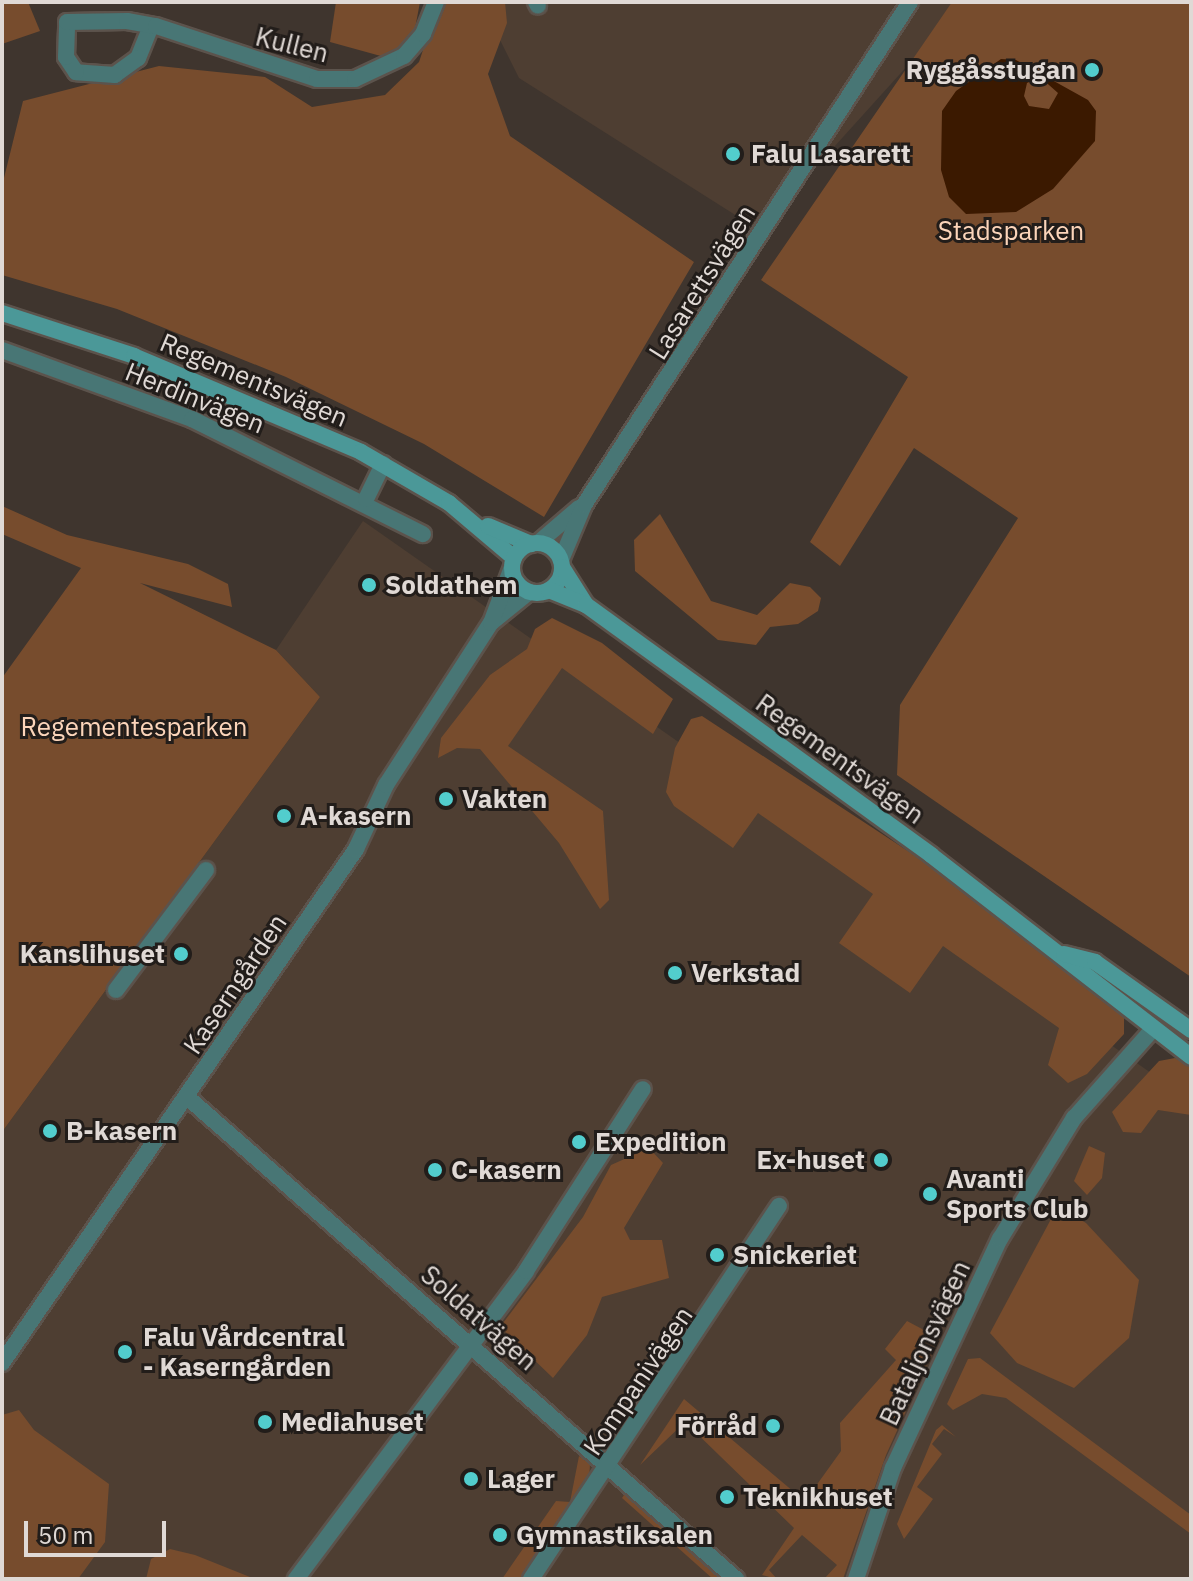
<!DOCTYPE html>
<meta charset="utf-8">
<style>
body{margin:0}
#map{position:relative;width:1193px;height:1581px;overflow:hidden;background:#3f352e;font-family:"IBM Plex Sans",sans-serif}
div>[style]{position:absolute}
.built>*{inset:0;background:#4e3e32}
.green>*{inset:0;background:#774c2d}
.water>*{inset:0;background:#3b1900}
.roads{filter:drop-shadow(2px 0 #5c534c) drop-shadow(-2px 0 #5c534c) drop-shadow(0 2px #5c534c) drop-shadow(0 -2px #5c534c)}
.minor>*{height:16px;margin:-8px;padding:0 8px;transform-origin:8px;border-radius:8px;background:#487675}
.secondary>*{height:16px;margin:-8px;padding:0 8px;transform-origin:8px;border-radius:8px;background:#4b9898}
.secondary>.ring{margin:-8px;padding:0;box-sizing:content-box;background:none;border:16px solid #4b9898;border-radius:50%}
.dots>*{width:22px;height:22px;translate:-50% -50%;box-sizing:border-box;border:4px solid #221d1a;border-radius:50%}
span{translate:-50% -50%;white-space:nowrap;text-align:center;line-height:1.15;-webkit-text-stroke:6px #221d1a;paint-order:stroke}
.street-label{font-size:26px;color:#e0d9d5}
.poi-label{font-size:26px;color:#e0d9d5;font-weight:700}
.right{translate:-100% -50%;text-align:right}
.left{translate:0 -50%;text-align:left}
.park-label{font-size:26px;color:#fcd5ba}
.frame{position:absolute;inset:0;border:4px solid #e0d9d5;pointer-events:none}
.scale{position:absolute;left:24px;top:1521px;width:142px;height:36px;box-sizing:border-box;border:4px solid #e0d9d5;border-top:0;padding-left:10px;font-size:24px;line-height:28px;white-space:nowrap;color:#e0d9d5;-webkit-text-stroke:6px #221d1a;paint-order:stroke}
</style>
<div id="map">
<div class="built">
<i style="clip-path:polygon(481px 2px,965px 2px,759px 230px,519px 78px)"></i>
<i style="clip-path:polygon(363px 521px,1191px 1101px,1191px 1579px,2px 1579px,2px 1132px,320px 697px,276px 650px)"></i>
</div>
<div class="green">
<i style="clip-path:polygon(2px 2px,28px 2px,40px 31px,2px 44px)"></i>
<i style="clip-path:polygon(336px 2px,420px 2px,414px 34px,388px 58px,330px 42px)"></i>
<i style="clip-path:polygon(439px 2px,505px 2px,507px 23px,488px 74px,510px 136px,694px 262px,544px 517px,424px 444px,286px 377px,117px 309px,2px 275px,2px 186px,23px 101px,159px 66px,265px 77px,312px 107px,385px 95px,419px 62px)"></i>
<i style="clip-path:polygon(952px 2px,1191px 2px,1191px 977px,897px 775px,900px 705px,1018px 518px,914px 448px,840px 566px,810px 542px,908px 377px,761px 280px)"></i>
<i style="clip-path:polygon(2px 506px,67px 535px,188px 564px,228px 584px,232px 607px,140px 583px,276px 650px,320px 697px,2px 1132px,2px 678px,81px 568px,2px 534px)"></i>
<i style="clip-path:polygon(660px 514px,711px 601px,757px 615px,790px 583px,810px 587px,821px 598px,818px 611px,798px 624px,770px 627px,756px 645px,718px 640px,635px 571px,634px 540px)"></i>
<i style="clip-path:polygon(552px 618px,602px 643px,673px 699px,653px 734px,562px 668px,508px 746px,603px 811px,609px 900px,600px 909px,559px 843px,480px 749px,457px 748px,438px 758px,441px 738px,490px 675px,527px 649px,535px 629px)"></i>
<i style="clip-path:polygon(702px 716px,940px 872px,1124px 1012px,1124px 1034px,1087px 1074px,1068px 1083px,1048px 1065px,1059px 1028px,943px 946px,910px 993px,839px 943px,873px 894px,758px 813px,733px 848px,674px 806px,666px 792px,675px 748px,691px 719px)"></i>
<i style="clip-path:polygon(1175px 1058px,1191px 1065px,1191px 1115px,1158px 1110px,1141px 1133px,1123px 1132px,1112px 1112px,1159px 1061px)"></i>
<i style="clip-path:polygon(1089px 1146px,1105px 1153px,1102px 1178px,1087px 1195px,1074px 1181px)"></i>
<i style="clip-path:polygon(649px 1148px,663px 1163px,624px 1228px,630px 1240px,662px 1240px,669px 1278px,602px 1297px,587px 1335px,553px 1378px,500px 1327px,583px 1217px,611px 1165px)"></i>
<i style="clip-path:polygon(1058px 1206px,1086px 1223px,1139px 1280px,1129px 1338px,1074px 1388px,1017px 1363px,990px 1333px)"></i>
<i style="clip-path:polygon(907px 1321px,939px 1338px,886px 1455px,843px 1579px,824px 1579px,837px 1565px,802px 1535px,769px 1570px,777px 1579px,762px 1575px,794px 1528px,685px 1422px,640px 1465px,684px 1399px,794px 1492px,813px 1490px,841px 1451px,840px 1423px,896px 1360px,885px 1349px)"></i>
<i style="clip-path:polygon(980px 1358px,1191px 1515px,1191px 1534px,1006px 1398px,982px 1394px,953px 1410px,947px 1404px,968px 1359px)"></i>
<i style="clip-path:polygon(19px 1410px,34px 1430px,109px 1484px,105px 1542px,78px 1579px,2px 1579px,2px 1415px)"></i>
<i style="clip-path:polygon(942px 1425px,956px 1437px,944px 1429px,932px 1444px,942px 1454px,917px 1487px,933px 1499px,904px 1539px,897px 1524px,936px 1430px)"></i>
<i style="clip-path:polygon(579px 1456px,590px 1464px,589px 1481px,521px 1579px,502px 1579px,556px 1501px,570px 1502px)"></i>
<i style="clip-path:polygon(626px 1492px,726px 1579px,713px 1579px,622px 1498px)"></i>
<i style="clip-path:polygon(170px 1549px,195px 1555px,255px 1579px,146px 1579px,151px 1559px)"></i>
</div>
<div class="water">
<i style="clip-path:polygon(evenodd,1001px 59px,1016px 60px,1088px 100px,1096px 111px,1095px 141px,1053px 189px,1016px 212px,966px 214px,949px 197px,941px 170px,942px 111px,956px 91px,1001px 59px,1040px 77px,1058px 93px,1049px 109px,1029px 106px,1024px 96px,1027px 83px,1040px 77px)"></i>
</div>
<div class="roads">
<div class="minor">
<i style="left:536px;top:2px;width:4px;rotate:63deg"></i>
<i style="left:151px;top:26px;width:35px;rotate:112deg"></i>
<i style="left:138px;top:58px;width:29px;rotate:144deg"></i>
<i style="left:115px;top:75px;width:39px;rotate:-176deg"></i>
<i style="left:76px;top:72px;width:18px;rotate:-124deg"></i>
<i style="left:66px;top:57px;width:35px;rotate:-88deg"></i>
<i style="left:67px;top:22px;width:60px;rotate:-1deg"></i>
<i style="left:127px;top:21px;width:29px;rotate:10deg"></i>
<i style="left:156px;top:26px;width:169px;rotate:18.2deg"></i>
<i style="left:317px;top:79px;width:38px"></i>
<i style="left:355px;top:79px;width:54px;rotate:-25.1deg"></i>
<i style="left:404px;top:56px;width:29px;rotate:-49deg"></i>
<i style="left:423px;top:34px;width:35px;rotate:-68deg"></i>
<i style="left:2px;top:350px;width:202px;rotate:20deg"></i>
<i style="left:192px;top:419px;width:258px;rotate:26.5deg"></i>
<i style="left:366px;top:499px;width:39px;rotate:-64deg"></i>
<i style="left:538px;top:543px;width:54px;rotate:-40.5deg"></i>
<i style="left:561px;top:560px;width:60px;rotate:-67.3deg"></i>
<i style="left:584px;top:505px;width:599px;rotate:-57.05deg"></i>
<i style="left:492px;top:622px;width:48px;rotate:-39deg"></i>
<i style="left:116px;top:990px;width:150px;rotate:-53.1deg"></i>
<i style="left:187px;top:1097px;width:731px;rotate:41.28deg"></i>
<i style="left:2px;top:1363px;width:624px;rotate:-55.44deg"></i>
<i style="left:356px;top:849px;width:71px;rotate:-64.9deg"></i>
<i style="left:386px;top:785px;width:193px;rotate:-57.1deg"></i>
<i style="left:491px;top:623px;width:60px;rotate:-69.4deg"></i>
<i style="left:296px;top:1579px;width:384px;rotate:-53.2deg"></i>
<i style="left:526px;top:1271px;width:216px;rotate:-57.3deg"></i>
<i style="left:531px;top:1579px;width:448px;rotate:-56.4deg"></i>
<i style="left:856px;top:1579px;width:117px;rotate:-71.6deg"></i>
<i style="left:893px;top:1468px;width:253px;rotate:-65deg"></i>
<i style="left:1000px;top:1239px;width:142px;rotate:-58.6deg"></i>
<i style="left:1074px;top:1118px;width:119px;rotate:-48.4deg"></i>
</div>
<div class="secondary">
<i style="left:2px;top:313px;width:139px;rotate:18deg"></i>
<i style="left:134px;top:356px;width:246px;rotate:22.9deg"></i>
<i style="left:361px;top:452px;width:102px;rotate:30.1deg"></i>
<i style="left:449px;top:503px;width:85px;rotate:40.2deg"></i>
<i style="left:488px;top:526px;width:47px;rotate:22.7deg"></i>
<i class="ring" style="left:512px;top:543px;width:34px;height:34px"></i>
<i style="left:562px;top:567px;width:45px;rotate:57.7deg"></i>
<i style="left:549px;top:590px;width:40px;rotate:22deg"></i>
<i style="left:586px;top:605px;width:426px;rotate:35.9deg"></i>
<i style="left:931px;top:855px;width:329px;rotate:37.8deg"></i>
<i style="left:1064px;top:954px;width:32px;rotate:14deg"></i>
<i style="left:1095px;top:962px;width:118px;rotate:35.3deg"></i>
</div>
</div>
<div class="dots">
<i style="left:1092px;top:70px;background:#52cdcd"></i>
<i style="left:733px;top:154px;background:#52cdcd"></i>
<i style="left:369px;top:585px;background:#52cdcd"></i>
<i style="left:446px;top:799px;background:#52cdcd"></i>
<i style="left:284px;top:816px;background:#52cdcd"></i>
<i style="left:181px;top:954px;background:#52cdcd"></i>
<i style="left:675px;top:973px;background:#52cdcd"></i>
<i style="left:50px;top:1131px;background:#52cdcd"></i>
<i style="left:579px;top:1142px;background:#52cdcd"></i>
<i style="left:881px;top:1160px;background:#52cdcd"></i>
<i style="left:435px;top:1170px;background:#52cdcd"></i>
<i style="left:930px;top:1194px;background:#52cdcd"></i>
<i style="left:717px;top:1255px;background:#52cdcd"></i>
<i style="left:125px;top:1352px;background:#52cdcd"></i>
<i style="left:265px;top:1422px;background:#52cdcd"></i>
<i style="left:773px;top:1426px;background:#52cdcd"></i>
<i style="left:471px;top:1479px;background:#52cdcd"></i>
<i style="left:727px;top:1497px;background:#52cdcd"></i>
<i style="left:500px;top:1535px;background:#52cdcd"></i>
</div>
<div class="street-label">
<span style="left:292px;top:45px;rotate:14deg">Kullen</span>
<span style="left:702px;top:282px;rotate:-58deg">Lasarettsvägen</span>
<span style="left:254px;top:380px;rotate:23deg">Regementsvägen</span>
<span style="left:195px;top:398px;rotate:22deg">Herdinvägen</span>
<span style="left:840px;top:759px;rotate:36deg">Regementsvägen</span>
<span style="left:235px;top:984px;rotate:-56deg">Kaserngården</span>
<span style="left:479px;top:1318px;rotate:41deg">Soldatvägen</span>
<span style="left:925px;top:1343px;rotate:-65deg">Bataljonsvägen</span>
<span style="left:638px;top:1381px;rotate:-56deg">Kompanivägen</span>
</div>
<div class="poi-label">
<span class="right" style="left:1076px;top:70px">Ryggåsstugan</span>
<span class="left" style="left:751px;top:154px">Falu Lasarett</span>
<span class="left" style="left:385px;top:585px">Soldathem</span>
<span class="left" style="left:462px;top:799px">Vakten</span>
<span class="left" style="left:300px;top:816px">A-kasern</span>
<span class="right" style="left:165px;top:954px">Kanslihuset</span>
<span class="left" style="left:691px;top:973px">Verkstad</span>
<span class="left" style="left:66px;top:1131px">B-kasern</span>
<span class="left" style="left:595px;top:1142px">Expedition</span>
<span class="right" style="left:865px;top:1160px">Ex-huset</span>
<span class="left" style="left:451px;top:1170px">C-kasern</span>
<span class="left" style="left:946px;top:1194px">Avanti<br>Sports Club</span>
<span class="left" style="left:733px;top:1255px">Snickeriet</span>
<span class="left" style="left:143px;top:1352px">Falu Vårdcentral<br>- Kaserngården</span>
<span class="left" style="left:281px;top:1422px">Mediahuset</span>
<span class="right" style="left:757px;top:1426px">Förråd</span>
<span class="left" style="left:487px;top:1479px">Lager</span>
<span class="left" style="left:743px;top:1497px">Teknikhuset</span>
<span class="left" style="left:516px;top:1535px">Gymnastiksalen</span>
</div>
<div class="park-label">
<span style="left:1011px;top:231px">Stadsparken</span>
<span style="left:134px;top:727px">Regementesparken</span>
</div>
<div class="frame"></div>
<div class="scale">50 m</div>
</div>
